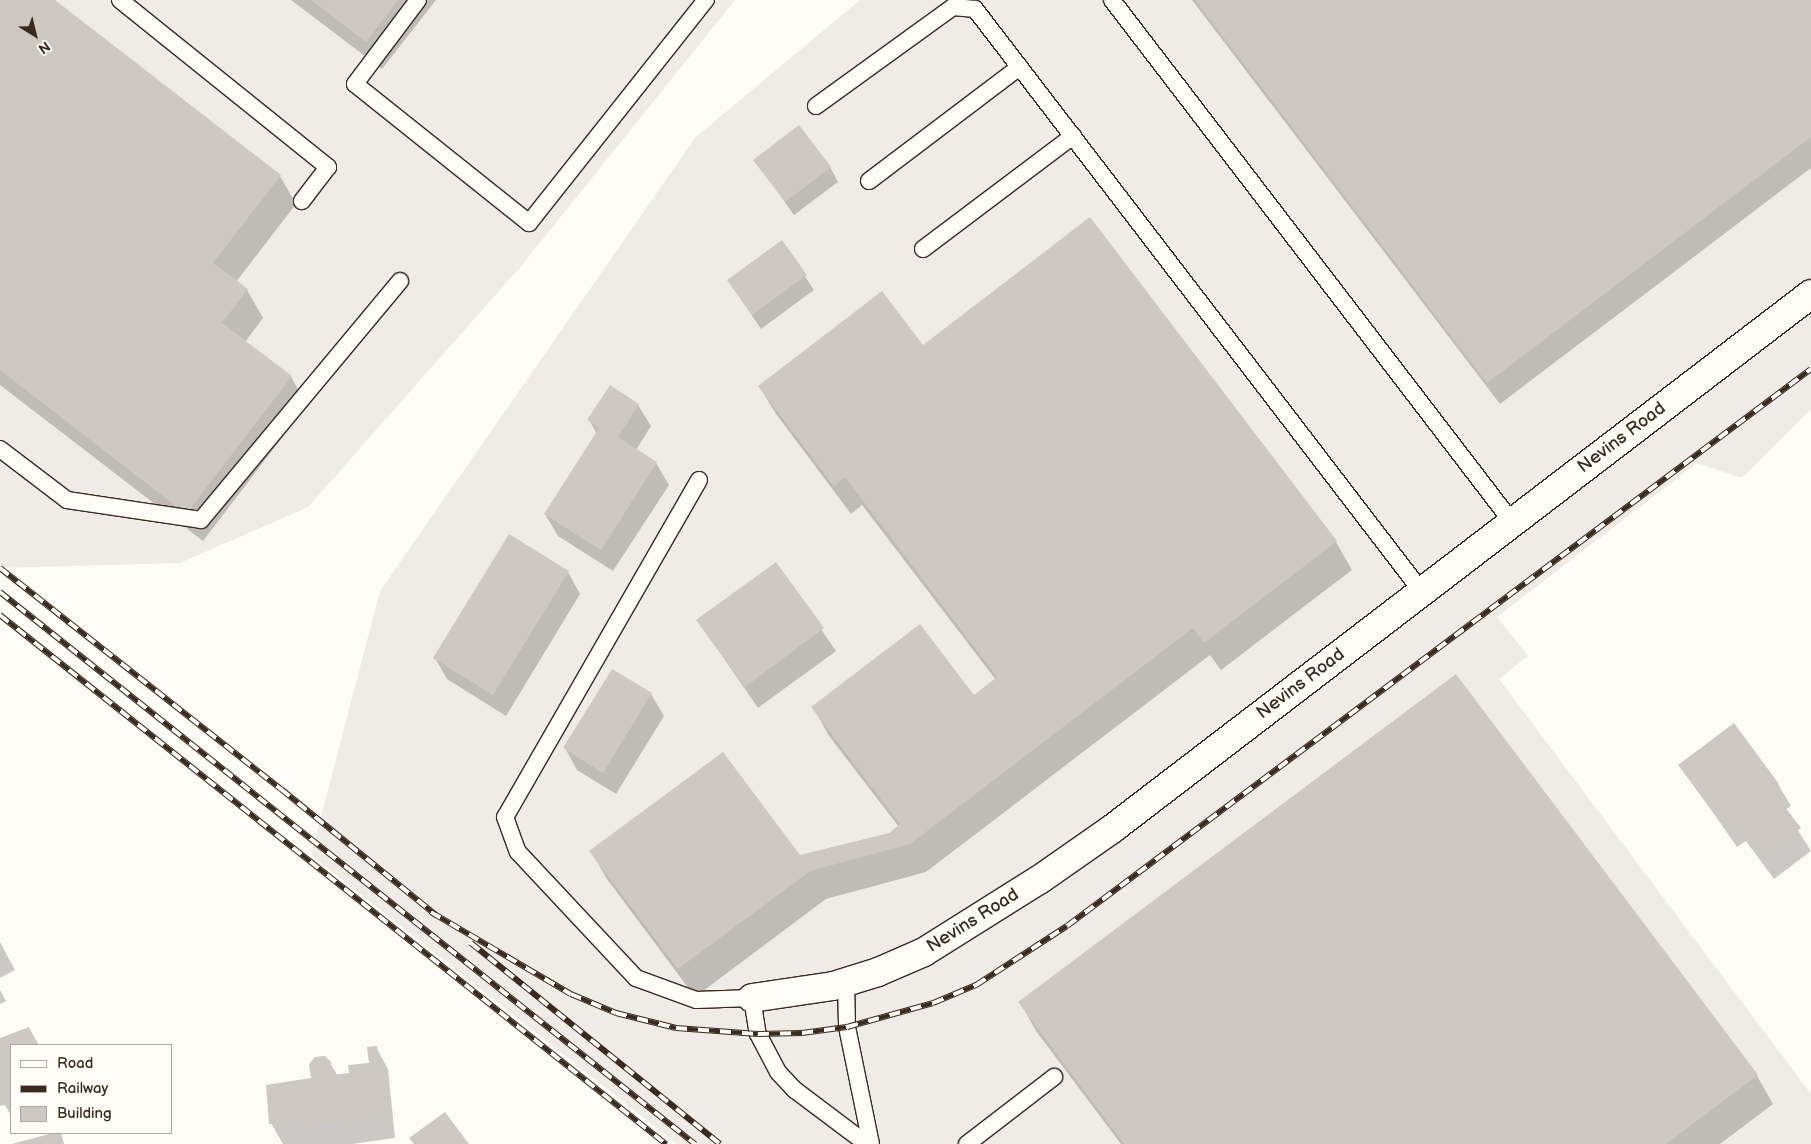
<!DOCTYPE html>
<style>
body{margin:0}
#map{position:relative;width:1811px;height:1144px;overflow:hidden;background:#fdfcf7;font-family:"Balsamiq Sans",sans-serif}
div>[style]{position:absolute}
.built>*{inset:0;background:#efece7}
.shadow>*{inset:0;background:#0003}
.building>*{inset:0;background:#cdc8c2}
.roads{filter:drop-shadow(1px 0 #3b2a1e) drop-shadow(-1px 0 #3b2a1e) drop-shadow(0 1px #3b2a1e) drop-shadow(0 -1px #3b2a1e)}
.lane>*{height:16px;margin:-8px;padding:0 8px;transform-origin:8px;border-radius:8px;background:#fdfcf7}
.street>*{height:28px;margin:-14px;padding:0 14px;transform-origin:14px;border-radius:14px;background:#fdfcf7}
.rail>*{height:5.5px;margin-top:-2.75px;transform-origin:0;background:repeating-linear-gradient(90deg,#fdfcf7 0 11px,#3b2a1e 0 22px);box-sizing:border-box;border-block:1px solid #3b2a1e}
span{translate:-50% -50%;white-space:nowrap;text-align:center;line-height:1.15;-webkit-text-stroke:4px #fdfcf7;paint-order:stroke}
.street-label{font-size:18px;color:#3b2a1e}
.legend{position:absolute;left:10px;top:1044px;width:162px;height:90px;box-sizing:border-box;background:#fdfcf7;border:1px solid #afa8a0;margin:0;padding:6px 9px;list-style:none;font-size:15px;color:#3b2a1e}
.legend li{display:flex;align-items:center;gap:10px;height:25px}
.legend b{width:25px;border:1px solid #afa8a0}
.north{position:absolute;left:10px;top:10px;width:50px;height:50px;-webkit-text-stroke:4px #fdfcf7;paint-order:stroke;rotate:144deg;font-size:14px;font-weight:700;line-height:20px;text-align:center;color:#3b2a1e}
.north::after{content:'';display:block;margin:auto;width:18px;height:22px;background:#3b2a1e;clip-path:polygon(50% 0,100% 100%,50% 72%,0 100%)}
</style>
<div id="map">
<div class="built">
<i style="clip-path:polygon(0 0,735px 0,522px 265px,308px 507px,180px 563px,0 568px)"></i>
<i style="clip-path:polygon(860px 0,1811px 0,1811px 409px,1742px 478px,1697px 463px,1497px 617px,1528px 656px,1499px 679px,1811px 1094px,1811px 1144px,677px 1144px,311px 855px,380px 591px,695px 138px)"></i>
</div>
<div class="shadow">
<i style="clip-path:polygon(0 0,53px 0,280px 176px,296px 204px,236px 282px,247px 290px,263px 318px,245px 342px,291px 377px,307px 405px,203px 541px,0 385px)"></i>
<i style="clip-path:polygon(291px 0,436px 0,382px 69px)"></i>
<i style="clip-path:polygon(1192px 0,1811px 0,1811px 168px,1500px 404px)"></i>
<i style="clip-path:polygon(755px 160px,830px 167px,838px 182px,794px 215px)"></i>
<i style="clip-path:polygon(1089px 219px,1336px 542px,1352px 570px,1221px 670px,1210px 655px,926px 872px,826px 899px,695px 997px,607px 879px,591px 851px,800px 857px,890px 834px,899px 827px,829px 736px,813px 707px,974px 697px,996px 680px,862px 505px,851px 514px,776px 414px,759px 386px,922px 347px)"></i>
<i style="clip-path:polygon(782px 242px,814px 290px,761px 329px,728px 280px)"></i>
<i style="clip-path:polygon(638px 405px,651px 426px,636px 450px,656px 463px,669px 485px,613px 571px,558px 536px,545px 514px,597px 434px,589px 420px)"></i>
<i style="clip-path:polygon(776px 564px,836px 651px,758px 708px,698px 621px)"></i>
<i style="clip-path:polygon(568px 572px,580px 594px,506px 716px,447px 679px,435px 658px)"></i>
<i style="clip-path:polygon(651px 694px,664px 716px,616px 794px,577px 770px,565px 748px)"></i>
<i style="clip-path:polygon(1680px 765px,1778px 784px,1791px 806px,1785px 810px,1811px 851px,1774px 879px,1746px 841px,1737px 847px)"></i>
<i style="clip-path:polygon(0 942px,15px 970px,0 978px)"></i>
<i style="clip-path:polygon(0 990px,6px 1001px,0 1004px)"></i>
<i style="clip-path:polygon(1020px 1002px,1757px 1076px,1773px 1104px,1720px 1144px,1121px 1144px,1036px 1031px)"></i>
<i style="clip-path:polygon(29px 1028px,39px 1045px,11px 1045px,11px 1116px,5px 1105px,0 1106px,0 1039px)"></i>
<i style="clip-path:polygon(376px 1047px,388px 1069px,395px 1138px,352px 1144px,283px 1144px,271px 1123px,312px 1079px,330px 1063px,338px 1076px,350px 1074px,370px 1064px)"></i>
</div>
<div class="building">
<i style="clip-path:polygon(0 0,55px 0,281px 175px,213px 263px,248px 289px,222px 323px,292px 376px,186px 514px,0 370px)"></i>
<i style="clip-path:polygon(311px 0,398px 0,366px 42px)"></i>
<i style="clip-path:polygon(1195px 0,1811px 0,1811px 137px,1487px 383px)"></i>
<i style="clip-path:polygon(799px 125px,831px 167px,785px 202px,753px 160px)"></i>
<i style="clip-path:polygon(1090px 217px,1337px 541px,1204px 643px,1193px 628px,910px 844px,810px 871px,678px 969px,589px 851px,723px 752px,800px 855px,889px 833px,900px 824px,811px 707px,920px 624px,974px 695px,997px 677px,845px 477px,834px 486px,758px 386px,882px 291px,923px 345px)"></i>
<i style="clip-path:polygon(782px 240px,807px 275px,752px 315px,727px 280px)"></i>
<i style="clip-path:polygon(610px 385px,639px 404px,618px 437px,657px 462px,601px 550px,544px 514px,599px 428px,587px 420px)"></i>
<i style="clip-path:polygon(509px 534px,569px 571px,493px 695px,433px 658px)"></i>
<i style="clip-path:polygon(776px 562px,824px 628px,745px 687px,696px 620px)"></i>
<i style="clip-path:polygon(612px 669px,652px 693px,603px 773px,563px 748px)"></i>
<i style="clip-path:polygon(1456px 674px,1758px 1075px,1666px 1144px,1124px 1144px,1018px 1002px)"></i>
<i style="clip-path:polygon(1734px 723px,1779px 784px,1772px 790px,1801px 828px,1761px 858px,1733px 820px,1724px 827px,1678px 765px)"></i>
<i style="clip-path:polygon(29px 1027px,36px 1045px,11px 1045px,11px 1100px,2px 1103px,0 1038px)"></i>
<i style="clip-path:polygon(377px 1046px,383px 1116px,306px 1128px,306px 1120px,269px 1124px,266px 1085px,311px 1078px,309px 1064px,315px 1057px,325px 1056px,331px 1062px,332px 1075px,349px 1073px,348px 1065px,369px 1063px,367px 1047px)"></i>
<i style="clip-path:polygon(445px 1112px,469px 1144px,414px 1144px,409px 1138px)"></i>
<i style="clip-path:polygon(53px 1133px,61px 1133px,64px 1144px,12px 1144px)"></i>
</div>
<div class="roads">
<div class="lane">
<i style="left:120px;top:0;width:267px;rotate:38.8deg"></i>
<i style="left:328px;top:167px;width:43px;rotate:127.4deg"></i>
<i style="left:418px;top:0;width:105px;rotate:126.9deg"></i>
<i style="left:355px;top:84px;width:223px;rotate:38.6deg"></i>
<i style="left:529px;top:223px;width:285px;rotate:-51.6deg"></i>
<i style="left:1112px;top:0;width:658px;rotate:52.54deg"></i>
<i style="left:816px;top:106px;width:169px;rotate:-35.9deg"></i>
<i style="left:953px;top:7px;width:22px;rotate:5deg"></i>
<i style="left:975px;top:9px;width:735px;rotate:52.52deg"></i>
<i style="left:869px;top:181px;width:189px;rotate:-37.1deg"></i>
<i style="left:923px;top:249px;width:188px;rotate:-37deg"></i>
<i style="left:0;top:449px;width:84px;rotate:37.3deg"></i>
<i style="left:67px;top:500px;width:135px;rotate:8.5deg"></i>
<i style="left:201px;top:520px;width:311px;rotate:-50.2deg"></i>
<i style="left:699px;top:480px;width:389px;rotate:119.9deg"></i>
<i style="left:505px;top:817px;width:37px;rotate:70deg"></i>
<i style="left:518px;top:852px;width:173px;rotate:46.9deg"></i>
<i style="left:636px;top:978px;width:64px;rotate:20.1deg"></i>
<i style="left:696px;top:1000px;width:56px;rotate:-2deg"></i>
<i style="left:752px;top:998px;width:36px;rotate:81deg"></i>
<i style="left:758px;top:1034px;width:43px;rotate:62.2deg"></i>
<i style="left:778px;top:1072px;width:25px;rotate:47deg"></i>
<i style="left:795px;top:1090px;width:90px;rotate:36.9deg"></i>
<i style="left:846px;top:982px;width:45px;rotate:88.7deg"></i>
<i style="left:847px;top:1027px;width:119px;rotate:78.4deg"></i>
<i style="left:967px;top:1144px;width:110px;rotate:-37.6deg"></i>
</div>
<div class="street">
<i style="left:752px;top:998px;width:82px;rotate:-8.4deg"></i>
<i style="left:833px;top:986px;width:47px;rotate:-17.3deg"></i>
<i style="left:878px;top:972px;width:50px;rotate:-23.5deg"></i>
<i style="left:924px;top:952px;width:136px;rotate:-32.1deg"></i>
<i style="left:1039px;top:880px;width:89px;rotate:-34.9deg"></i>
<i style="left:1112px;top:829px;width:880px;rotate:-37.43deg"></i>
</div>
</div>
<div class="rail">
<i style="left:0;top:568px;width:357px;rotate:38.2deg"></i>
<i style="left:281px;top:789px;width:200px;rotate:39.1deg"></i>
<i style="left:0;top:592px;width:888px;rotate:38.46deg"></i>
<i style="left:0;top:615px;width:851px;rotate:38.46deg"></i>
<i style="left:431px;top:912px;width:162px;rotate:30.4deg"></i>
<i style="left:571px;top:994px;width:49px;rotate:22.9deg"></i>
<i style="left:616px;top:1013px;width:62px;rotate:14deg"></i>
<i style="left:676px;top:1028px;width:82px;rotate:4.2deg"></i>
<i style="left:758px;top:1034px;width:44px;rotate:-1.3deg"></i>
<i style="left:802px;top:1033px;width:45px;rotate:-7.6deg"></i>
<i style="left:847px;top:1027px;width:89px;rotate:-15.6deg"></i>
<i style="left:933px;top:1003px;width:47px;rotate:-22.7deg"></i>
<i style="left:976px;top:985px;width:108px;rotate:-33deg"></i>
<i style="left:1067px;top:926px;width:929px;rotate:-36.82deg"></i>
<i style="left:471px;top:943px;width:320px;rotate:38.9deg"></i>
</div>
<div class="street-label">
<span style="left:1622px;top:438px;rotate:-37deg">Nevins Road</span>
<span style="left:1301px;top:684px;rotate:-37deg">Nevins Road</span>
<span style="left:973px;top:921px;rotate:-32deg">Nevins Road</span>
</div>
<ul class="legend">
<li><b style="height:6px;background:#fdfcf7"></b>Road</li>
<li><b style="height:6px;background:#3b2a1e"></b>Railway</li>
<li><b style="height:14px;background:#cdc8c2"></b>Building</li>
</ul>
<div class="north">N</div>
</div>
